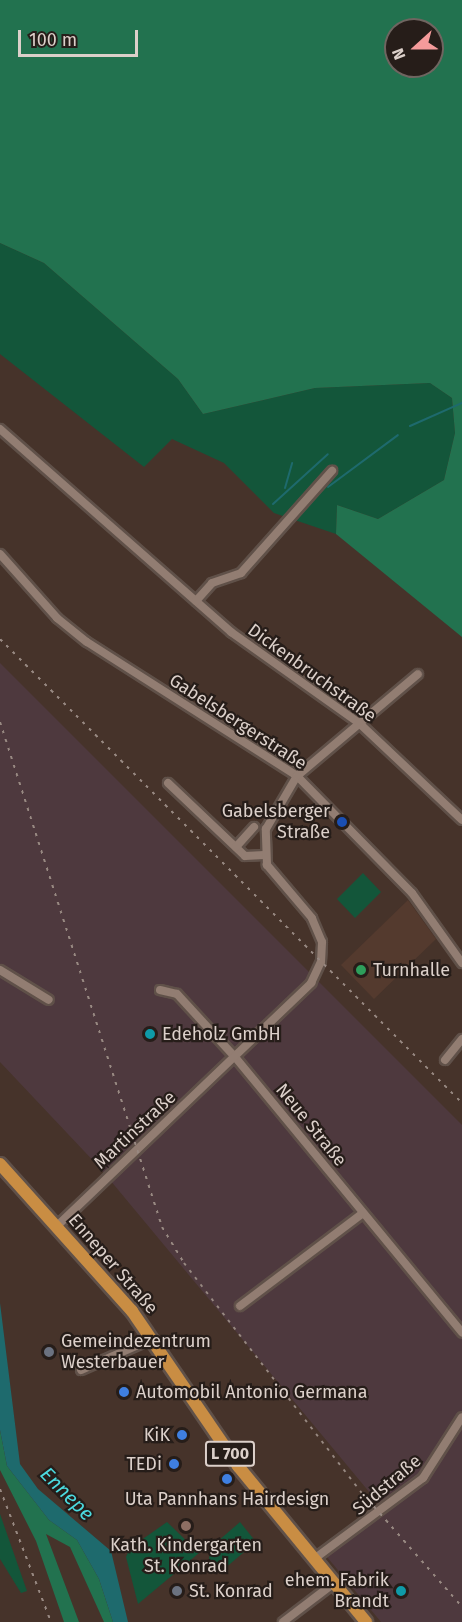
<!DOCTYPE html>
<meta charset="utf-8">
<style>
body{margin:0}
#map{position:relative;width:462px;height:1622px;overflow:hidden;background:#46332a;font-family:"Fira Sans",sans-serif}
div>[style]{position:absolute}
.industrial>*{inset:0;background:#4e393e}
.built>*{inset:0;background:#543a2e}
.green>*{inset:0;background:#13563a}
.forest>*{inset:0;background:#22724f}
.water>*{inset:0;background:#1e6a6d}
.stream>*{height:2px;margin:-1px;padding:0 1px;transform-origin:1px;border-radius:1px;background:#1e6a6d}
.roads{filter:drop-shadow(2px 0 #605149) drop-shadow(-2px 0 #605149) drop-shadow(0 2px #605149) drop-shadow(0 -2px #605149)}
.street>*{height:8px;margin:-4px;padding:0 4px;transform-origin:4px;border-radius:4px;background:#927d72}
.primary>*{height:12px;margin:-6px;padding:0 6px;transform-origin:6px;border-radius:6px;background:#c98d43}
.rail>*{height:2px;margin-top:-1px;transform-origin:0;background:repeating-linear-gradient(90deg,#988982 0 3px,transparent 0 9px)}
.dots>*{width:16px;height:16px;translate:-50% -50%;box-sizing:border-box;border:3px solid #261d19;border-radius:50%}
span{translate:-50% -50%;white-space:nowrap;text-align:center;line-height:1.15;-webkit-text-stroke:4.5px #261d19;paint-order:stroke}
.shield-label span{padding:2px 4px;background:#261d19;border:2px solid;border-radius:4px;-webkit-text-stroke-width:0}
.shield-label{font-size:16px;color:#dcd0ca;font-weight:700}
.street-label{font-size:18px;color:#dcd0ca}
.poi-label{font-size:18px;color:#dcd0ca}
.right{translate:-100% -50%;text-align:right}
.left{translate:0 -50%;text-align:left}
.water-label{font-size:20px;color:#4bdadf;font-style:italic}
.north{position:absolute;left:384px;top:18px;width:60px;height:60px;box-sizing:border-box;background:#261d19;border:2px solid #6f6560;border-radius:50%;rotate:249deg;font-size:16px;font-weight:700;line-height:24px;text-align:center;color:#dcd0ca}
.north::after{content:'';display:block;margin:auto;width:21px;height:27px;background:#f59b9b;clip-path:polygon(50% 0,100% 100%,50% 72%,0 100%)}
.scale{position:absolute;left:18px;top:30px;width:120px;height:27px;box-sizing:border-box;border:3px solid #dcd0ca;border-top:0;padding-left:8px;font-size:18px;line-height:21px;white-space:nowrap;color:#dcd0ca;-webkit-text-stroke:4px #261d19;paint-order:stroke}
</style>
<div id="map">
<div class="industrial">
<i style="clip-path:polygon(0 663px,462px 1125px,462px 1622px,381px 1622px,322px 1551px,380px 1505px,100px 1168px,0 1062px)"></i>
</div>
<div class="built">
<i style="clip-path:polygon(408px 900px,436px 939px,374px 999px,341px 965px)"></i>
</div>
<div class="green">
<i style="clip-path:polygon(0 243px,44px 263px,178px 379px,203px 414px,315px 388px,430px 383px,452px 398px,455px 433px,444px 480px,378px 519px,337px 505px,336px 534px,274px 513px,224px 463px,172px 439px,144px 467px,0 354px)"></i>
<i style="clip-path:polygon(363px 873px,381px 892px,355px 918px,337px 899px)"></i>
<i style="clip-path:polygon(0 1514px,27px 1591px,21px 1593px,0 1559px)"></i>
<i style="clip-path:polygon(167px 1522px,199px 1553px,138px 1604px,126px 1557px,130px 1548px)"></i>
<i style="clip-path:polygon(240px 1522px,256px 1542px,224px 1569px,216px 1568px,209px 1560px,210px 1548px)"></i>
</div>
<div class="forest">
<i style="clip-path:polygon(evenodd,0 0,462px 0,462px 637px,336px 534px,337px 505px,378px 519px,444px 480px,455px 433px,452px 398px,430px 383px,315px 388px,203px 414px,178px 379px,44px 263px,0 243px,0 0,396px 30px,432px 30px,432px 66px,396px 66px,396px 30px)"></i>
<i style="clip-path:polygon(0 1430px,7px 1466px,49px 1520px,77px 1540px,99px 1579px,113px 1622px,104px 1622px,70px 1547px,46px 1534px,79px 1622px,64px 1622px,36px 1541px,0 1470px)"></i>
</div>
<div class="water">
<i style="clip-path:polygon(0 1303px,20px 1464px,38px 1489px,111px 1551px,128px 1622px,113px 1622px,99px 1579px,77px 1540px,49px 1520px,7px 1466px,0 1430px)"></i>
</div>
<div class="stream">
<i style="left:410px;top:426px;width:57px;rotate:-23.9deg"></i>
<i style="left:328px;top:487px;width:87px;rotate:-36.6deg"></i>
<i style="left:285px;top:488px;width:26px;rotate:-74deg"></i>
<i style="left:273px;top:504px;width:74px;rotate:-42.3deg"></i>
</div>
<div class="roads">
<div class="street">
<i style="left:0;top:429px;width:308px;rotate:41.3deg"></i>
<i style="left:231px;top:632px;width:157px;rotate:35.4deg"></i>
<i style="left:359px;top:723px;width:141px;rotate:43.3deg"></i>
<i style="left:0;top:554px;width:86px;rotate:48.3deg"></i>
<i style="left:57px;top:618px;width:38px;rotate:39deg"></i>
<i style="left:87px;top:642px;width:249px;rotate:32.5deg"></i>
<i style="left:297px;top:776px;width:164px;rotate:45.5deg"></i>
<i style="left:412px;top:893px;width:86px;rotate:54.5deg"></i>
<i style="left:196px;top:601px;width:24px;rotate:-48deg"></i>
<i style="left:212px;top:583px;width:31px;rotate:-19deg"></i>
<i style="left:241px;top:573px;width:137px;rotate:-48.3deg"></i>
<i style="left:168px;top:783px;width:106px;rotate:43.5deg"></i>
<i style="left:245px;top:856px;width:19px;rotate:-3deg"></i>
<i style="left:236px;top:847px;width:27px;rotate:-48deg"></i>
<i style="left:0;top:970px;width:57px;rotate:31.5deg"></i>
<i style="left:160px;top:990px;width:17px;rotate:13deg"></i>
<i style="left:177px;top:994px;width:86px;rotate:47.4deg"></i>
<i style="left:235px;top:1057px;width:357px;rotate:50.5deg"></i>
<i style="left:445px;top:1060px;width:27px;rotate:-51deg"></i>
<i style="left:57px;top:1226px;width:352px;rotate:-43.7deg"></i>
<i style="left:311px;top:983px;width:23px;rotate:-65deg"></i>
<i style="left:321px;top:962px;width:20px;rotate:-87deg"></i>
<i style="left:322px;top:942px;width:26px;rotate:-113deg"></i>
<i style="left:312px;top:918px;width:70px;rotate:-130.3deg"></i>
<i style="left:267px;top:865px;width:36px;rotate:-92deg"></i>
<i style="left:266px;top:829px;width:61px;rotate:-59.7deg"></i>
<i style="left:297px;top:776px;width:158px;rotate:-40.1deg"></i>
<i style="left:240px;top:1306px;width:154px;rotate:-37.1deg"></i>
<i style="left:81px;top:1370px;width:77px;rotate:-23.6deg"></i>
<i style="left:314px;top:1559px;width:136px;rotate:-36.6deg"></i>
<i style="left:423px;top:1478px;width:72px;rotate:-57.4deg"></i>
<i style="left:283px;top:1622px;width:64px;rotate:-37.4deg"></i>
</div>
<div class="primary">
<i style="left:0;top:1164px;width:198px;rotate:48.1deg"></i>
<i style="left:132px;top:1311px;width:188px;rotate:55.6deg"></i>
<i style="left:238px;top:1466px;width:202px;rotate:50.6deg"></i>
</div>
</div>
<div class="rail">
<i style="left:0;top:639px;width:655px;rotate:45.12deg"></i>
<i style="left:0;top:722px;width:530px;rotate:72.21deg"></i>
<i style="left:162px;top:1227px;width:42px;rotate:58.6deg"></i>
<i style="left:184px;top:1263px;width:291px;rotate:52.3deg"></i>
<i style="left:362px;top:1493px;width:152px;rotate:48.7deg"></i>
<i style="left:0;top:1489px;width:142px;rotate:69deg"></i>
</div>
<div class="dots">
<i style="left:342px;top:822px;background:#1a4fb4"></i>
<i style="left:361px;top:970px;background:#2e9e5b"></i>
<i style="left:150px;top:1034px;background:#0f9aa8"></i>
<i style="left:49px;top:1352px;background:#6b7280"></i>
<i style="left:124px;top:1392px;background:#3f7fe0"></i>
<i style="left:182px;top:1435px;background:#3f7fe0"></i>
<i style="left:174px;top:1464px;background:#3f7fe0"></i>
<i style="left:227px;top:1479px;background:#3f7fe0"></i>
<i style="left:186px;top:1526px;background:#8d6e63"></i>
<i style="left:177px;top:1591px;background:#6b7280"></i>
<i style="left:401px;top:1591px;background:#0f9aa8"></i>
</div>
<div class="shield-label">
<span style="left:230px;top:1454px">L 700</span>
</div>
<div class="street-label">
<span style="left:312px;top:673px;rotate:36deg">Dickenbruchstraße</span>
<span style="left:238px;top:722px;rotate:33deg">Gabelsbergerstraße</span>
<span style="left:311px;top:1125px;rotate:51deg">Neue Straße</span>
<span style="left:135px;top:1130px;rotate:-43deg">Martinstraße</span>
<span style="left:113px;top:1264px;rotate:49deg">Enneper Straße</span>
<span style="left:387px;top:1485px;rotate:-40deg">Südstraße</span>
</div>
<div class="poi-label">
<span class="right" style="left:330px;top:822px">Gabelsberger<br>Straße</span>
<span class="left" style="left:373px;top:970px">Turnhalle</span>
<span class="left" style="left:162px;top:1034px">Edeholz GmbH</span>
<span class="left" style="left:61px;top:1352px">Gemeindezentrum<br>Westerbauer</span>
<span class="left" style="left:136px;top:1392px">Automobil Antonio Germana</span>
<span class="right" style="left:170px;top:1435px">KiK</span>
<span class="right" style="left:162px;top:1464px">TEDi</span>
<span style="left:227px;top:1499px">Uta Pannhans Hairdesign</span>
<span style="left:186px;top:1556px">Kath. Kindergarten<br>St. Konrad</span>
<span class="right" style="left:389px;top:1591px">ehem. Fabrik<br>Brandt</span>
<span class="left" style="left:189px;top:1591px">St. Konrad</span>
</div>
<div class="water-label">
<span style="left:67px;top:1494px;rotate:45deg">Ennepe</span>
</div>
<div class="north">N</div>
<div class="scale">100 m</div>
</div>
